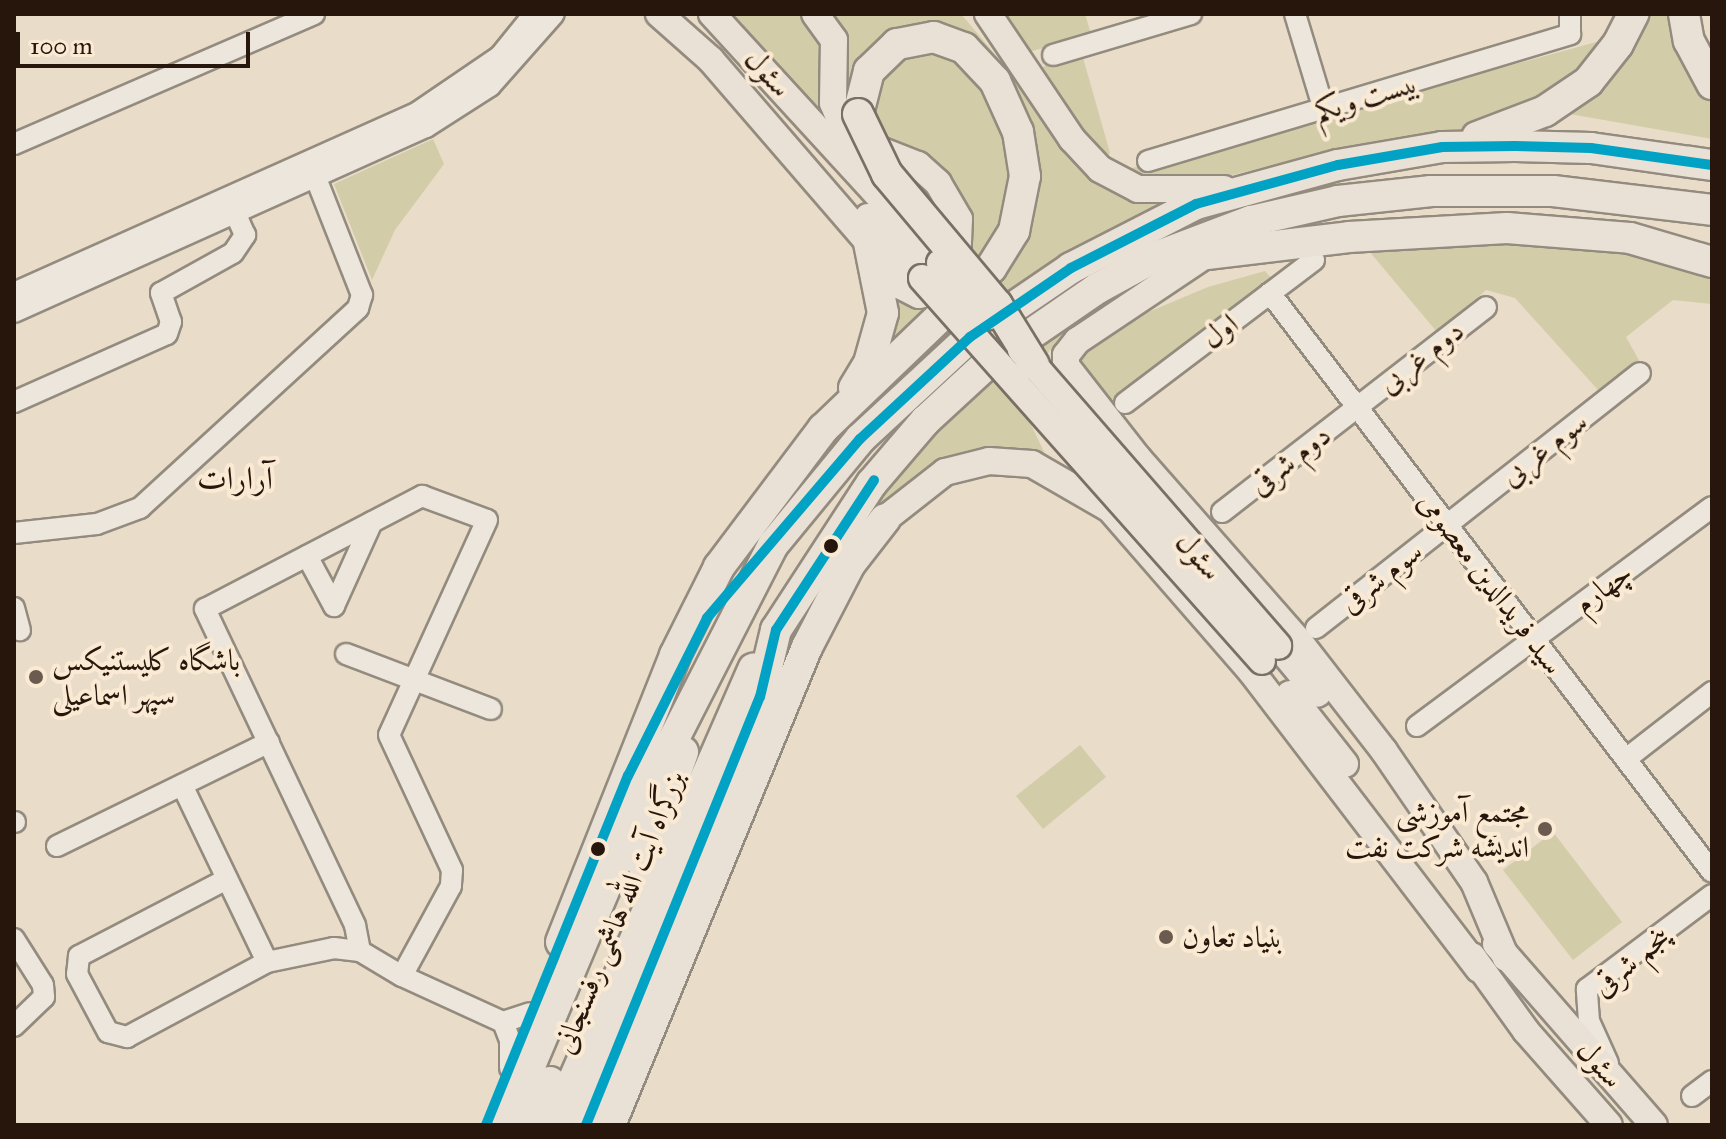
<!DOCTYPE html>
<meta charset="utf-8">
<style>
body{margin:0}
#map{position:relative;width:1726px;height:1139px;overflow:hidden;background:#e9dcc8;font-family:"IM FELL Great Primer",Amiri,serif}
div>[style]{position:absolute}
.green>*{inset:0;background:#d2cda8}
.roads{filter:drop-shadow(2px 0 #948b7f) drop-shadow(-2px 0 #948b7f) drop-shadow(0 2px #948b7f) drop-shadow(0 -2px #948b7f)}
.minor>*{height:20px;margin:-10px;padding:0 10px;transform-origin:10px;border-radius:10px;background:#ece6dc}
.major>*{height:26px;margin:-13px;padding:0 13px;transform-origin:13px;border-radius:13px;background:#e9e1d6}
.highway>*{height:30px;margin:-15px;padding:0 15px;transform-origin:15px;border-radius:15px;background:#e9e1d6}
.bridges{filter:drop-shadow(2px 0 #797065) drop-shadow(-2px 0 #797065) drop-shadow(0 2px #797065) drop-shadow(0 -2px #797065)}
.major-bridge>*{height:26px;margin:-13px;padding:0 13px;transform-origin:13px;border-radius:13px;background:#e9e1d6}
.highway-bridge>*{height:30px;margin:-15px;padding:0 15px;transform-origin:15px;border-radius:15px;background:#e9e1d6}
.bus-1>*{height:10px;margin:-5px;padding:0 5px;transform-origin:5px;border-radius:5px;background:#02a2c4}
.dots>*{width:22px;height:22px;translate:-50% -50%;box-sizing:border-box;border:4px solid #faead3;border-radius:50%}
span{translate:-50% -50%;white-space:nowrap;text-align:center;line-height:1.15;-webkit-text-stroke:8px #faead3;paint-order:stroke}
.street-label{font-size:30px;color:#26160c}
.poi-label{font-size:30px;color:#26160c}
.left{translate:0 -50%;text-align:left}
.right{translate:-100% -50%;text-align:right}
.neighbourhood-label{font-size:32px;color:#26160c}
.frame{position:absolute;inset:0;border:16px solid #26160c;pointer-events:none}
.scale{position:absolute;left:16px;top:32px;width:234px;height:36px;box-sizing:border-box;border:4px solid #26160c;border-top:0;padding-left:10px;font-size:24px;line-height:28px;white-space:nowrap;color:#26160c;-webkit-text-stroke:6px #faead3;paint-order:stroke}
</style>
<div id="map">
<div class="green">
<i style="clip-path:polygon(725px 14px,806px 14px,828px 38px,828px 125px)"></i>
<i style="clip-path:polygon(827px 14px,961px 14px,1094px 172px,1187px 195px,1056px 262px,947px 337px,867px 408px,785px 505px,774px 502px,1015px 244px,1010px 92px,909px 29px,848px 128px)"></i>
<i style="clip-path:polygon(993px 14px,1085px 14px,1091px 34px,1022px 54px)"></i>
<i style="clip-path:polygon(1646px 14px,1679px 14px,1712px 94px,1712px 139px,1564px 113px)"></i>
<i style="clip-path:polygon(1611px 38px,1588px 69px,1490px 126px,1334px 150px,1187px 186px,1114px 173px)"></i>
<i style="clip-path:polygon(952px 48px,997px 96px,1017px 192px,984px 271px,973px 258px,967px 222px,881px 147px,869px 91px,898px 50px)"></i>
<i style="clip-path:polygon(1082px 54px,1110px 153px,1104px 159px,1033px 70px)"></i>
<i style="clip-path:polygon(433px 139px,444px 164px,395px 230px,372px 280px,334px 184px)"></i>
<i style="clip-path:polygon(1489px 243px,1567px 243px,1657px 257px,1712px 279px,1712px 304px,1673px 300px,1626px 337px,1640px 362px,1599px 391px,1515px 298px,1486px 290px,1437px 332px,1369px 251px)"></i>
<i style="clip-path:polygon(1265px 271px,1273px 280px,1118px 400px,1104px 398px,1073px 360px,1078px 351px,1127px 321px,1208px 287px)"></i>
<i style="clip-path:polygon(890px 283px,946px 308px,879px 366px)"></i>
<i style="clip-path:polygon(1109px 302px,1120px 303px,1050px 350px,1019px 400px,1049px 462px,969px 453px,862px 522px,928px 443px,996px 376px)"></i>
<i style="clip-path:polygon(1080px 745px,1106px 777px,1043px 829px,1016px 796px)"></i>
<i style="clip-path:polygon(1553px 832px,1622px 922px,1573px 960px,1503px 870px)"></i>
</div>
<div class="roads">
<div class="minor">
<i style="left:1295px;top:14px;width:100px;rotate:73.2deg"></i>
<i style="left:1053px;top:55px;width:144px;rotate:-16.5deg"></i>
<i style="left:14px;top:144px;width:327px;rotate:-23.4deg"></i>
<i style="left:1148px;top:161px;width:441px;rotate:-16.7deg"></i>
<i style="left:1570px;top:34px;width:20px;rotate:-90deg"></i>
<i style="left:14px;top:293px;width:443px;rotate:-24.1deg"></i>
<i style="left:418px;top:112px;width:99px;rotate:-34.3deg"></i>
<i style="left:500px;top:56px;width:54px;rotate:-51deg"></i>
<i style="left:1270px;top:293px;width:728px;rotate:52.64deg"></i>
<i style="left:14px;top:312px;width:452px;rotate:-24.2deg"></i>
<i style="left:426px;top:127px;width:76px;rotate:-32.6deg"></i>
<i style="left:490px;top:86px;width:96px;rotate:-48.4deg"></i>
<i style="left:14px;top:402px;width:167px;rotate:-24deg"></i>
<i style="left:167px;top:334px;width:13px;rotate:-72deg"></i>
<i style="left:171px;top:322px;width:31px;rotate:-109deg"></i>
<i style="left:161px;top:293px;width:82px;rotate:-29.1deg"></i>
<i style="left:233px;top:253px;width:22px;rotate:-56deg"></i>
<i style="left:245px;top:235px;width:24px;rotate:-114deg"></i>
<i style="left:1125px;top:403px;width:237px;rotate:-37.1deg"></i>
<i style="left:1222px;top:512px;width:334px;rotate:-37.8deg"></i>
<i style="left:14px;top:533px;width:83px;rotate:-6.2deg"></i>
<i style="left:97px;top:524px;width:46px;rotate:-20.4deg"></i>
<i style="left:140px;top:508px;width:296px;rotate:-42.5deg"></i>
<i style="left:358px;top:308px;width:14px;rotate:-73deg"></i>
<i style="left:362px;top:295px;width:126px;rotate:-111.5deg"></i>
<i style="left:307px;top:556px;width:57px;rotate:61.6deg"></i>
<i style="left:334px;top:606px;width:92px;rotate:-65.7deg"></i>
<i style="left:14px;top:608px;width:23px;rotate:75deg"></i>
<i style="left:1316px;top:628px;width:412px;rotate:-38.2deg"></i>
<i style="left:346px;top:654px;width:155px;rotate:20.8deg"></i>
<i style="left:1417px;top:726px;width:367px;rotate:-36.6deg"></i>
<i style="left:1626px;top:759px;width:109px;rotate:-37.9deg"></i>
<i style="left:182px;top:785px;width:196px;rotate:64.3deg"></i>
<i style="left:14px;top:822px;width:1px"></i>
<i style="left:57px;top:846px;width:236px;rotate:-26.1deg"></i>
<i style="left:227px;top:879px;width:167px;rotate:152.5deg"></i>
<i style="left:79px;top:956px;width:18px;rotate:96deg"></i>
<i style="left:77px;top:974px;width:66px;rotate:61.9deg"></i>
<i style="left:108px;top:1032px;width:20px;rotate:15deg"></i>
<i style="left:127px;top:1037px;width:159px;rotate:-28.2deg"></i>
<i style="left:267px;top:962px;width:68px;rotate:-11.8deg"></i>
<i style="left:334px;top:948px;width:26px;rotate:7deg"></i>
<i style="left:360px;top:951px;width:49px;rotate:30.8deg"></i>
<i style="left:402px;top:976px;width:111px;rotate:24.5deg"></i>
<i style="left:503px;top:1022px;width:28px;rotate:-18deg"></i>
<i style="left:14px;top:939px;width:54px;rotate:57.8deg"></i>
<i style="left:43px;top:985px;width:12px;rotate:85deg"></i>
<i style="left:44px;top:997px;width:42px;rotate:136deg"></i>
<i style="left:360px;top:951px;width:26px;rotate:-101deg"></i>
<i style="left:355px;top:925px;width:350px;rotate:-115.4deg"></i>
<i style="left:205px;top:609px;width:245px;rotate:-27.5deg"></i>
<i style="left:422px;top:496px;width:69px;rotate:20.3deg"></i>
<i style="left:487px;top:520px;width:236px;rotate:114.5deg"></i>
<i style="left:389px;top:735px;width:149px;rotate:65deg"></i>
<i style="left:452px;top:870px;width:16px;rotate:94deg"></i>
<i style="left:451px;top:886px;width:102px;rotate:118.6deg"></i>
<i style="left:503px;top:1022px;width:19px;rotate:69deg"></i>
<i style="left:510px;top:1040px;width:28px;rotate:90deg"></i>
<i style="left:1608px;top:1063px;width:46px;rotate:-114.3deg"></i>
<i style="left:1589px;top:1021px;width:32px;rotate:-94deg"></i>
<i style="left:1587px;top:989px;width:156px;rotate:-36.9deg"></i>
<i style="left:1692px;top:1096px;width:25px;rotate:-37deg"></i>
</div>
<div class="major">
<i style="left:659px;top:14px;width:69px;rotate:41.5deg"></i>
<i style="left:711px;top:60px;width:242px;rotate:49.2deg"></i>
<i style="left:869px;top:243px;width:52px;rotate:54.5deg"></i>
<i style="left:899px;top:285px;width:22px;rotate:27deg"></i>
<i style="left:919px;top:295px;width:13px;rotate:-13deg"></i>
<i style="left:932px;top:292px;width:36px;rotate:-46deg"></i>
<i style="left:957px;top:266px;width:47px;rotate:-87.6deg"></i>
<i style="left:959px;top:219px;width:42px;rotate:-120.3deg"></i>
<i style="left:938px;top:183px;width:27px;rotate:-138deg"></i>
<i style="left:918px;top:165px;width:58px;rotate:-158.7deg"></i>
<i style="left:864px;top:144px;width:25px;rotate:-143deg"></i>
<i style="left:844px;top:129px;width:28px;rotate:-113deg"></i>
<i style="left:833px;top:103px;width:63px;rotate:-89.1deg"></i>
<i style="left:834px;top:40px;width:32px;rotate:-126deg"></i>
<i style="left:712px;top:14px;width:338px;rotate:47.5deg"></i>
<i style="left:988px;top:14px;width:151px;rotate:56.1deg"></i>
<i style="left:1072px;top:139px;width:41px;rotate:47deg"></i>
<i style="left:1100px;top:169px;width:43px;rotate:27.8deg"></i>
<i style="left:1138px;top:189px;width:86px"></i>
<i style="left:868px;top:217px;width:81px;rotate:48.5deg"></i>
<i style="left:1207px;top:254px;width:156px;rotate:146.2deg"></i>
<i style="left:1077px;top:341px;width:18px;rotate:128deg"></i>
<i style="left:1066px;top:355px;width:11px;rotate:90deg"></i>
<i style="left:1066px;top:366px;width:117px;rotate:52deg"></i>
<i style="left:1138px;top:458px;width:242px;rotate:48.7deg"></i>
<i style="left:1298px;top:640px;width:140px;rotate:52.2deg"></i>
<i style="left:1384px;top:751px;width:159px;rotate:55.5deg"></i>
<i style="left:1474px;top:882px;width:82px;rotate:67.2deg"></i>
<i style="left:885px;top:519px;width:76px;rotate:-38.1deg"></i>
<i style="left:945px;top:472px;width:45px;rotate:-14deg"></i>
<i style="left:989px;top:461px;width:43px;rotate:4deg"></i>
<i style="left:1032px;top:464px;width:90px;rotate:30deg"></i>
<i style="left:1110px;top:509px;width:215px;rotate:49deg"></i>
<i style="left:1251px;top:671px;width:375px;rotate:52.6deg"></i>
<i style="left:1278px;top:646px;width:62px;rotate:50.2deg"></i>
<i style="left:1290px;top:694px;width:89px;rotate:51.8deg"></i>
<i style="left:1496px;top:944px;width:240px;rotate:48.9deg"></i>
<i style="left:1472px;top:956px;width:92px;rotate:54.2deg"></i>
<i style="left:1526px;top:1031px;width:125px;rotate:48.6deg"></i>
</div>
<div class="highway">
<i style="left:1684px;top:14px;width:27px;rotate:80deg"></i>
<i style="left:1689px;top:41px;width:49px;rotate:61.9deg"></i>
<i style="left:1477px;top:137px;width:73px;rotate:-20.9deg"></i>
<i style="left:1545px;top:111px;width:52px;rotate:-34deg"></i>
<i style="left:1588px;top:82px;width:48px;rotate:-51.7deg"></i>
<i style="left:1618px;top:44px;width:34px;rotate:-63deg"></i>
<i style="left:1207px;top:254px;width:143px;rotate:-6.8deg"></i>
<i style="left:1349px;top:237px;width:158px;rotate:-3.3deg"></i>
<i style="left:1507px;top:228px;width:123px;rotate:4.6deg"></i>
<i style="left:1630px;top:238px;width:85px;rotate:16.3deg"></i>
<i style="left:854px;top:388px;width:29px;rotate:-59deg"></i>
<i style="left:869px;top:363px;width:52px;rotate:-74.4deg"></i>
<i style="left:883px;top:313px;width:71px;rotate:-101.3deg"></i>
<i style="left:643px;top:865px;width:120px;rotate:-70.5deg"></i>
<i style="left:561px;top:942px;width:309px;rotate:-68.3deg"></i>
<i style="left:675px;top:655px;width:98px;rotate:-63.4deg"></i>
<i style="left:719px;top:567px;width:173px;rotate:-53deg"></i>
<i style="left:823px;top:429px;width:233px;rotate:-43.8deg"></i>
<i style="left:991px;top:268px;width:44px;rotate:-58.1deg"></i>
<i style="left:1014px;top:231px;width:56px;rotate:-78.7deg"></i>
<i style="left:1025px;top:176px;width:45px;rotate:-99deg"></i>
<i style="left:1018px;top:132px;width:56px;rotate:-114.3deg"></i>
<i style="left:995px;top:81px;width:45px;rotate:-133.2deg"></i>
<i style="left:964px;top:48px;width:32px;rotate:-160deg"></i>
<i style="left:934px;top:37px;width:38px;rotate:169deg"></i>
<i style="left:897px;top:44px;width:39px;rotate:136deg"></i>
<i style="left:869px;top:71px;width:44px;rotate:104.3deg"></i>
<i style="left:505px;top:1125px;width:354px;rotate:-67.1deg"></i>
<i style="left:643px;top:799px;width:285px;rotate:-62.9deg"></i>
<i style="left:773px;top:545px;width:137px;rotate:-50.6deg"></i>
<i style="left:860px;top:439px;width:150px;rotate:-42.8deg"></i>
<i style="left:970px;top:337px;width:122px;rotate:-34.3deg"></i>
<i style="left:1071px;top:268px;width:140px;rotate:-27.1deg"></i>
<i style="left:1196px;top:204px;width:147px;rotate:-15.4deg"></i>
<i style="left:1338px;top:165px;width:106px;rotate:-9.8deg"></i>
<i style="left:1442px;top:147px;width:73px;rotate:-0.8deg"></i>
<i style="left:1515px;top:146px;width:76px;rotate:1.5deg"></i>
<i style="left:1591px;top:148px;width:122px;rotate:8deg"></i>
<i style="left:531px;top:1125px;width:47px;rotate:-66.2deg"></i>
<i style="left:554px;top:1125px;width:498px;rotate:-66.4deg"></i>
<i style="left:586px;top:1125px;width:462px;rotate:-67.9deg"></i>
<i style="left:760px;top:697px;width:69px;rotate:-76.6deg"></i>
<i style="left:776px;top:630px;width:176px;rotate:-56.9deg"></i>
<i style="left:872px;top:483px;width:82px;rotate:-49.5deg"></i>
<i style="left:925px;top:421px;width:83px;rotate:-42.6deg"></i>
<i style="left:986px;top:365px;width:136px;rotate:-34.5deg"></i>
<i style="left:1098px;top:288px;width:63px;rotate:-28.6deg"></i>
<i style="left:1153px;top:258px;width:105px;rotate:-20.7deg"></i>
<i style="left:1251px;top:221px;width:89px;rotate:-12.9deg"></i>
<i style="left:1338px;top:201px;width:94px;rotate:-6.1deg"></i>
<i style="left:1431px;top:191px;width:122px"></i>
<i style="left:1553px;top:191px;width:160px;rotate:6.8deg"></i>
<i style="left:610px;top:1125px;width:517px;rotate:-67.6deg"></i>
<i style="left:807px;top:647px;width:93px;rotate:-62.6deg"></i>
<i style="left:850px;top:564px;width:57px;rotate:-52.1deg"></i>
</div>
</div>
<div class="bridges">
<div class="major-bridge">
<i style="left:940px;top:263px;width:72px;rotate:47.8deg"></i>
<i style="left:922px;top:278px;width:512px;rotate:48.4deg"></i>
<i style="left:1021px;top:350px;width:392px;rotate:49deg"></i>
</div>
<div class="highway-bridge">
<i style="left:858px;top:114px;width:67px;rotate:64.2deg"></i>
<i style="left:887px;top:174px;width:171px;rotate:50deg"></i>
<i style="left:997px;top:305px;width:70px;rotate:58.3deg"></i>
</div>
</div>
<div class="bus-1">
<i style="left:486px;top:1125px;width:377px;rotate:-67.9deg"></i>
<i style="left:628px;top:776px;width:177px;rotate:-63.4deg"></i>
<i style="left:707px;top:618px;width:235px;rotate:-49.5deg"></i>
<i style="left:860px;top:439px;width:150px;rotate:-42.8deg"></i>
<i style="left:970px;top:337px;width:122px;rotate:-34.3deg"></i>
<i style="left:1071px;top:268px;width:140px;rotate:-27.1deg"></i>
<i style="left:1196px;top:204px;width:147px;rotate:-15.4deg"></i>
<i style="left:1338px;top:165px;width:106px;rotate:-9.8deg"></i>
<i style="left:1442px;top:147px;width:73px;rotate:-0.8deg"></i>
<i style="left:1515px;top:146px;width:76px;rotate:1.5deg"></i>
<i style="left:1591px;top:148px;width:122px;rotate:8deg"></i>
<i style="left:586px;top:1125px;width:462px;rotate:-67.9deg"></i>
<i style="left:760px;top:697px;width:69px;rotate:-76.6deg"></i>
<i style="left:776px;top:630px;width:179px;rotate:-56.8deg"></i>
</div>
<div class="dots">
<i style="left:831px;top:546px;background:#26160c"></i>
<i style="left:36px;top:677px;background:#6a5b4e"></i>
<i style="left:1545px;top:829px;background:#6a5b4e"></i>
<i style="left:598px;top:849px;background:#26160c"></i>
<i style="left:1166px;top:937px;background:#6a5b4e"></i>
</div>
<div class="street-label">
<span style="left:768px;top:73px;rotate:48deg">سئول</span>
<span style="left:1366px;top:97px;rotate:-17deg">بیست ویکم</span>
<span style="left:1220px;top:331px;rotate:-37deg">اول</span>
<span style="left:1421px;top:357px;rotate:-38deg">دوم غربی</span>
<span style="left:1544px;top:449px;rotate:-38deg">سوم غربی</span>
<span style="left:1290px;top:460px;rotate:-38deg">دوم شرقی</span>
<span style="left:1199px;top:556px;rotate:49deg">سئول</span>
<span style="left:1381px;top:577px;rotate:-38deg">سوم شرقی</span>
<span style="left:1491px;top:583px;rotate:53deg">سید فریدالدین معصومی</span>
<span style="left:1603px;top:588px;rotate:-37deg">چهارم</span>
<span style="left:619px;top:912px;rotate:-68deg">بزرگراه آیت الله هاشمی رفسنجانی</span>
<span style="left:1631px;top:961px;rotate:-40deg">پنجم شرقی</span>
<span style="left:1600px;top:1064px;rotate:48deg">سئول</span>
</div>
<div class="poi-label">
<span class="left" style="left:52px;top:677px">باشگاه کلیستنیکس<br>سپهر اسماعیلی</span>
<span class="right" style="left:1529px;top:829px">مجتمع آموزشی<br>اندیشه شرکت نفت</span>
<span class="left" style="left:1182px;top:937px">بنیاد تعاون</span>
</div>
<div class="neighbourhood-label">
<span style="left:235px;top:479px">آرارات</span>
</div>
<div class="frame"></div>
<div class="scale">100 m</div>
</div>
